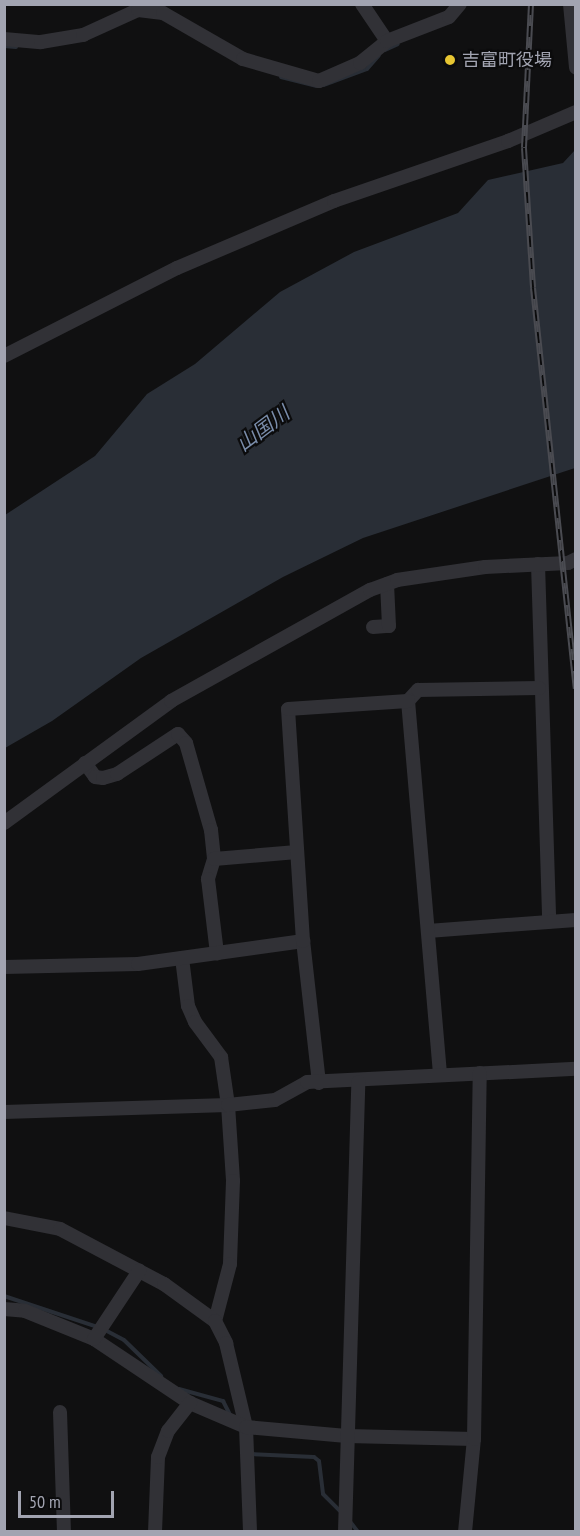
<!DOCTYPE html>
<meta charset="utf-8">
<style>
body{margin:0}
#map{position:relative;width:580px;height:1536px;overflow:hidden;background:#101011;font-family:"PT Sans Narrow","Noto Sans JP",sans-serif}
div>[style]{position:absolute}
.water>*{inset:0;background:#292e36}
.stream>*{height:4px;margin:-2px;padding:0 2px;transform-origin:2px;border-radius:2px;background:#292e36}
.minor>*{height:14px;margin:-7px;padding:0 7px;transform-origin:7px;border-radius:7px;background:#313136}
.rail>*{height:6px;margin-top:-3px;transform-origin:0;background:repeating-linear-gradient(90deg,#0b0b0c 0 11px,#4a4b51 0 22px);box-sizing:border-box;border-block:2px solid #4a4b51}
.dots>*{width:16px;height:16px;translate:-50% -50%;box-sizing:border-box;border:3px solid #0b0b0c;border-radius:50%}
span{translate:-50% -50%;white-space:nowrap;text-align:center;line-height:1.15;-webkit-text-stroke:4.5px #0b0b0c;paint-order:stroke}
.poi-label{font-size:18px;color:#a2a4b1}
.left{translate:0 -50%;text-align:left}
.water-label{font-size:20px;color:#7a8dab;font-style:italic}
.frame{position:absolute;inset:0;border:6px solid #a2a4b1;pointer-events:none}
.scale{position:absolute;left:18px;top:1491px;width:96px;height:27px;box-sizing:border-box;border:3px solid #a2a4b1;border-top:0;padding-left:8px;font-size:18px;line-height:21px;white-space:nowrap;color:#a2a4b1;-webkit-text-stroke:4px #0b0b0c;paint-order:stroke}
</style>
<div id="map">
<div class="water">
<i style="clip-path:polygon(575px 150px,575px 468px,363px 538px,283px 577px,141px 658px,52px 721px,5px 748px,5px 515px,95px 456px,147px 394px,195px 364px,280px 292px,354px 252px,458px 213px,488px 180px,563px 163px)"></i>
</div>
<div class="stream">
<i style="left:4px;top:46px;width:12px;rotate:5deg"></i>
<i style="left:385px;top:50px;width:14px;rotate:-25deg"></i>
<i style="left:281px;top:77px;width:36px;rotate:14deg"></i>
<i style="left:324px;top:85px;width:46px;rotate:-20.4deg"></i>
<i style="left:367px;top:69px;width:18px;rotate:-49deg"></i>
<i style="left:4px;top:1296px;width:99px;rotate:18.3deg"></i>
<i style="left:105px;top:1330px;width:21px;rotate:28deg"></i>
<i style="left:124px;top:1340px;width:52px;rotate:44.2deg"></i>
<i style="left:179px;top:1389px;width:46px;rotate:15.3deg"></i>
<i style="left:223px;top:1401px;width:16px;rotate:63deg"></i>
<i style="left:249px;top:1454px;width:65px;rotate:2.6deg"></i>
<i style="left:314px;top:1457px;width:6px;rotate:39deg"></i>
<i style="left:319px;top:1461px;width:33px;rotate:83deg"></i>
<i style="left:323px;top:1494px;width:25px;rotate:45deg"></i>
<i style="left:348px;top:1519px;width:16px;rotate:52deg"></i>
</div>
<div class="minor">
<i style="left:362px;top:4px;width:45px;rotate:56deg"></i>
<i style="left:570px;top:4px;width:64px;rotate:84.6deg"></i>
<i style="left:4px;top:39px;width:37px;rotate:5deg"></i>
<i style="left:41px;top:42px;width:43px;rotate:-9.5deg"></i>
<i style="left:83px;top:35px;width:60px;rotate:-24.4deg"></i>
<i style="left:138px;top:10px;width:25px;rotate:7deg"></i>
<i style="left:163px;top:13px;width:92px;rotate:29.9deg"></i>
<i style="left:243px;top:59px;width:79px;rotate:16.1deg"></i>
<i style="left:319px;top:81px;width:45px;rotate:-23.7deg"></i>
<i style="left:360px;top:63px;width:35px;rotate:-39deg"></i>
<i style="left:387px;top:41px;width:66px;rotate:-21.2deg"></i>
<i style="left:449px;top:17px;width:17px;rotate:-50deg"></i>
<i style="left:4px;top:356px;width:194px;rotate:-27deg"></i>
<i style="left:177px;top:268px;width:171px;rotate:-23.1deg"></i>
<i style="left:334px;top:201px;width:184px;rotate:-19deg"></i>
<i style="left:508px;top:141px;width:74px;rotate:-23.1deg"></i>
<i style="left:538px;top:564px;width:358px;rotate:88.2deg"></i>
<i style="left:373px;top:627px;width:16px;rotate:-4deg"></i>
<i style="left:389px;top:626px;width:42px;rotate:-92.7deg"></i>
<i style="left:85px;top:763px;width:17px;rotate:54deg"></i>
<i style="left:95px;top:777px;width:8px;rotate:7deg"></i>
<i style="left:103px;top:778px;width:15px;rotate:-16deg"></i>
<i style="left:117px;top:774px;width:73px;rotate:-33.3deg"></i>
<i style="left:178px;top:734px;width:12px;rotate:48deg"></i>
<i style="left:186px;top:743px;width:91px;rotate:74deg"></i>
<i style="left:211px;top:830px;width:29px;rotate:84deg"></i>
<i style="left:214px;top:859px;width:21px;rotate:107deg"></i>
<i style="left:208px;top:879px;width:75px;rotate:83.1deg"></i>
<i style="left:4px;top:823px;width:207px;rotate:-36.1deg"></i>
<i style="left:171px;top:701px;width:228px;rotate:-29.2deg"></i>
<i style="left:370px;top:590px;width:29px;rotate:-20deg"></i>
<i style="left:397px;top:580px;width:89px;rotate:-8.4deg"></i>
<i style="left:485px;top:567px;width:83px;rotate:-2.8deg"></i>
<i style="left:568px;top:563px;width:9px;rotate:-27deg"></i>
<i style="left:214px;top:859px;width:83px;rotate:-4.8deg"></i>
<i style="left:428px;top:931px;width:148px;rotate:-4.3deg"></i>
<i style="left:182px;top:958px;width:48px;rotate:82.9deg"></i>
<i style="left:188px;top:1006px;width:17px;rotate:66deg"></i>
<i style="left:195px;top:1022px;width:44px;rotate:53.4deg"></i>
<i style="left:221px;top:1057px;width:49px;rotate:81.7deg"></i>
<i style="left:228px;top:1105px;width:76px;rotate:86.2deg"></i>
<i style="left:233px;top:1181px;width:83px;rotate:92.1deg"></i>
<i style="left:230px;top:1264px;width:59px;rotate:104.7deg"></i>
<i style="left:4px;top:967px;width:134px;rotate:-1.3deg"></i>
<i style="left:138px;top:964px;width:167px;rotate:-7.9deg"></i>
<i style="left:440px;top:1074px;width:374px;rotate:-94.9deg"></i>
<i style="left:408px;top:701px;width:15px;rotate:-48deg"></i>
<i style="left:418px;top:690px;width:121px;rotate:-0.9deg"></i>
<i style="left:319px;top:1083px;width:143px;rotate:-96.4deg"></i>
<i style="left:303px;top:941px;width:232px;rotate:-93.7deg"></i>
<i style="left:288px;top:709px;width:120px;rotate:-3.8deg"></i>
<i style="left:4px;top:1112px;width:224px;rotate:-1.8deg"></i>
<i style="left:228px;top:1105px;width:47px;rotate:-6.1deg"></i>
<i style="left:275px;top:1100px;width:37px;rotate:-29deg"></i>
<i style="left:307px;top:1082px;width:269px;rotate:-2.8deg"></i>
<i style="left:4px;top:1218px;width:57px;rotate:11.1deg"></i>
<i style="left:60px;top:1229px;width:118px;rotate:27.9deg"></i>
<i style="left:164px;top:1284px;width:63px;rotate:36deg"></i>
<i style="left:215px;top:1321px;width:25px;rotate:63deg"></i>
<i style="left:226px;top:1343px;width:86px;rotate:76.6deg"></i>
<i style="left:246px;top:1427px;width:105px;rotate:87.8deg"></i>
<i style="left:4px;top:1309px;width:21px;rotate:5deg"></i>
<i style="left:25px;top:1311px;width:74px;rotate:22.1deg"></i>
<i style="left:94px;top:1339px;width:115px;rotate:33.7deg"></i>
<i style="left:190px;top:1403px;width:61px;rotate:23.2deg"></i>
<i style="left:246px;top:1427px;width:101px;rotate:5.1deg"></i>
<i style="left:347px;top:1436px;width:127px;rotate:1.4deg"></i>
<i style="left:94px;top:1339px;width:82px;rotate:-56.5deg"></i>
<i style="left:60px;top:1412px;width:120px;rotate:88.1deg"></i>
<i style="left:155px;top:1532px;width:75px;rotate:-87.7deg"></i>
<i style="left:158px;top:1457px;width:28px;rotate:-69deg"></i>
<i style="left:168px;top:1431px;width:36px;rotate:-52deg"></i>
<i style="left:345px;top:1532px;width:450px;rotate:-88.3deg"></i>
<i style="left:465px;top:1532px;width:93px;rotate:-84.5deg"></i>
<i style="left:474px;top:1439px;width:366px;rotate:-89.1deg"></i>
</div>
<div class="rail">
<i style="left:531px;top:4px;width:144px;rotate:92.8deg"></i>
<i style="left:524px;top:148px;width:140px;rotate:86.3deg"></i>
<i style="left:533px;top:288px;width:403px;rotate:83.9deg"></i>
</div>
<div class="dots">
<i style="left:450px;top:60px;background:#e7c632"></i>
</div>
<div class="poi-label">
<span class="left" style="left:462px;top:60px">吉富町役場</span>
</div>
<div class="water-label">
<span style="left:263px;top:429px;rotate:-37deg">山国川</span>
</div>
<div class="frame"></div>
<div class="scale">50 m</div>
</div>
